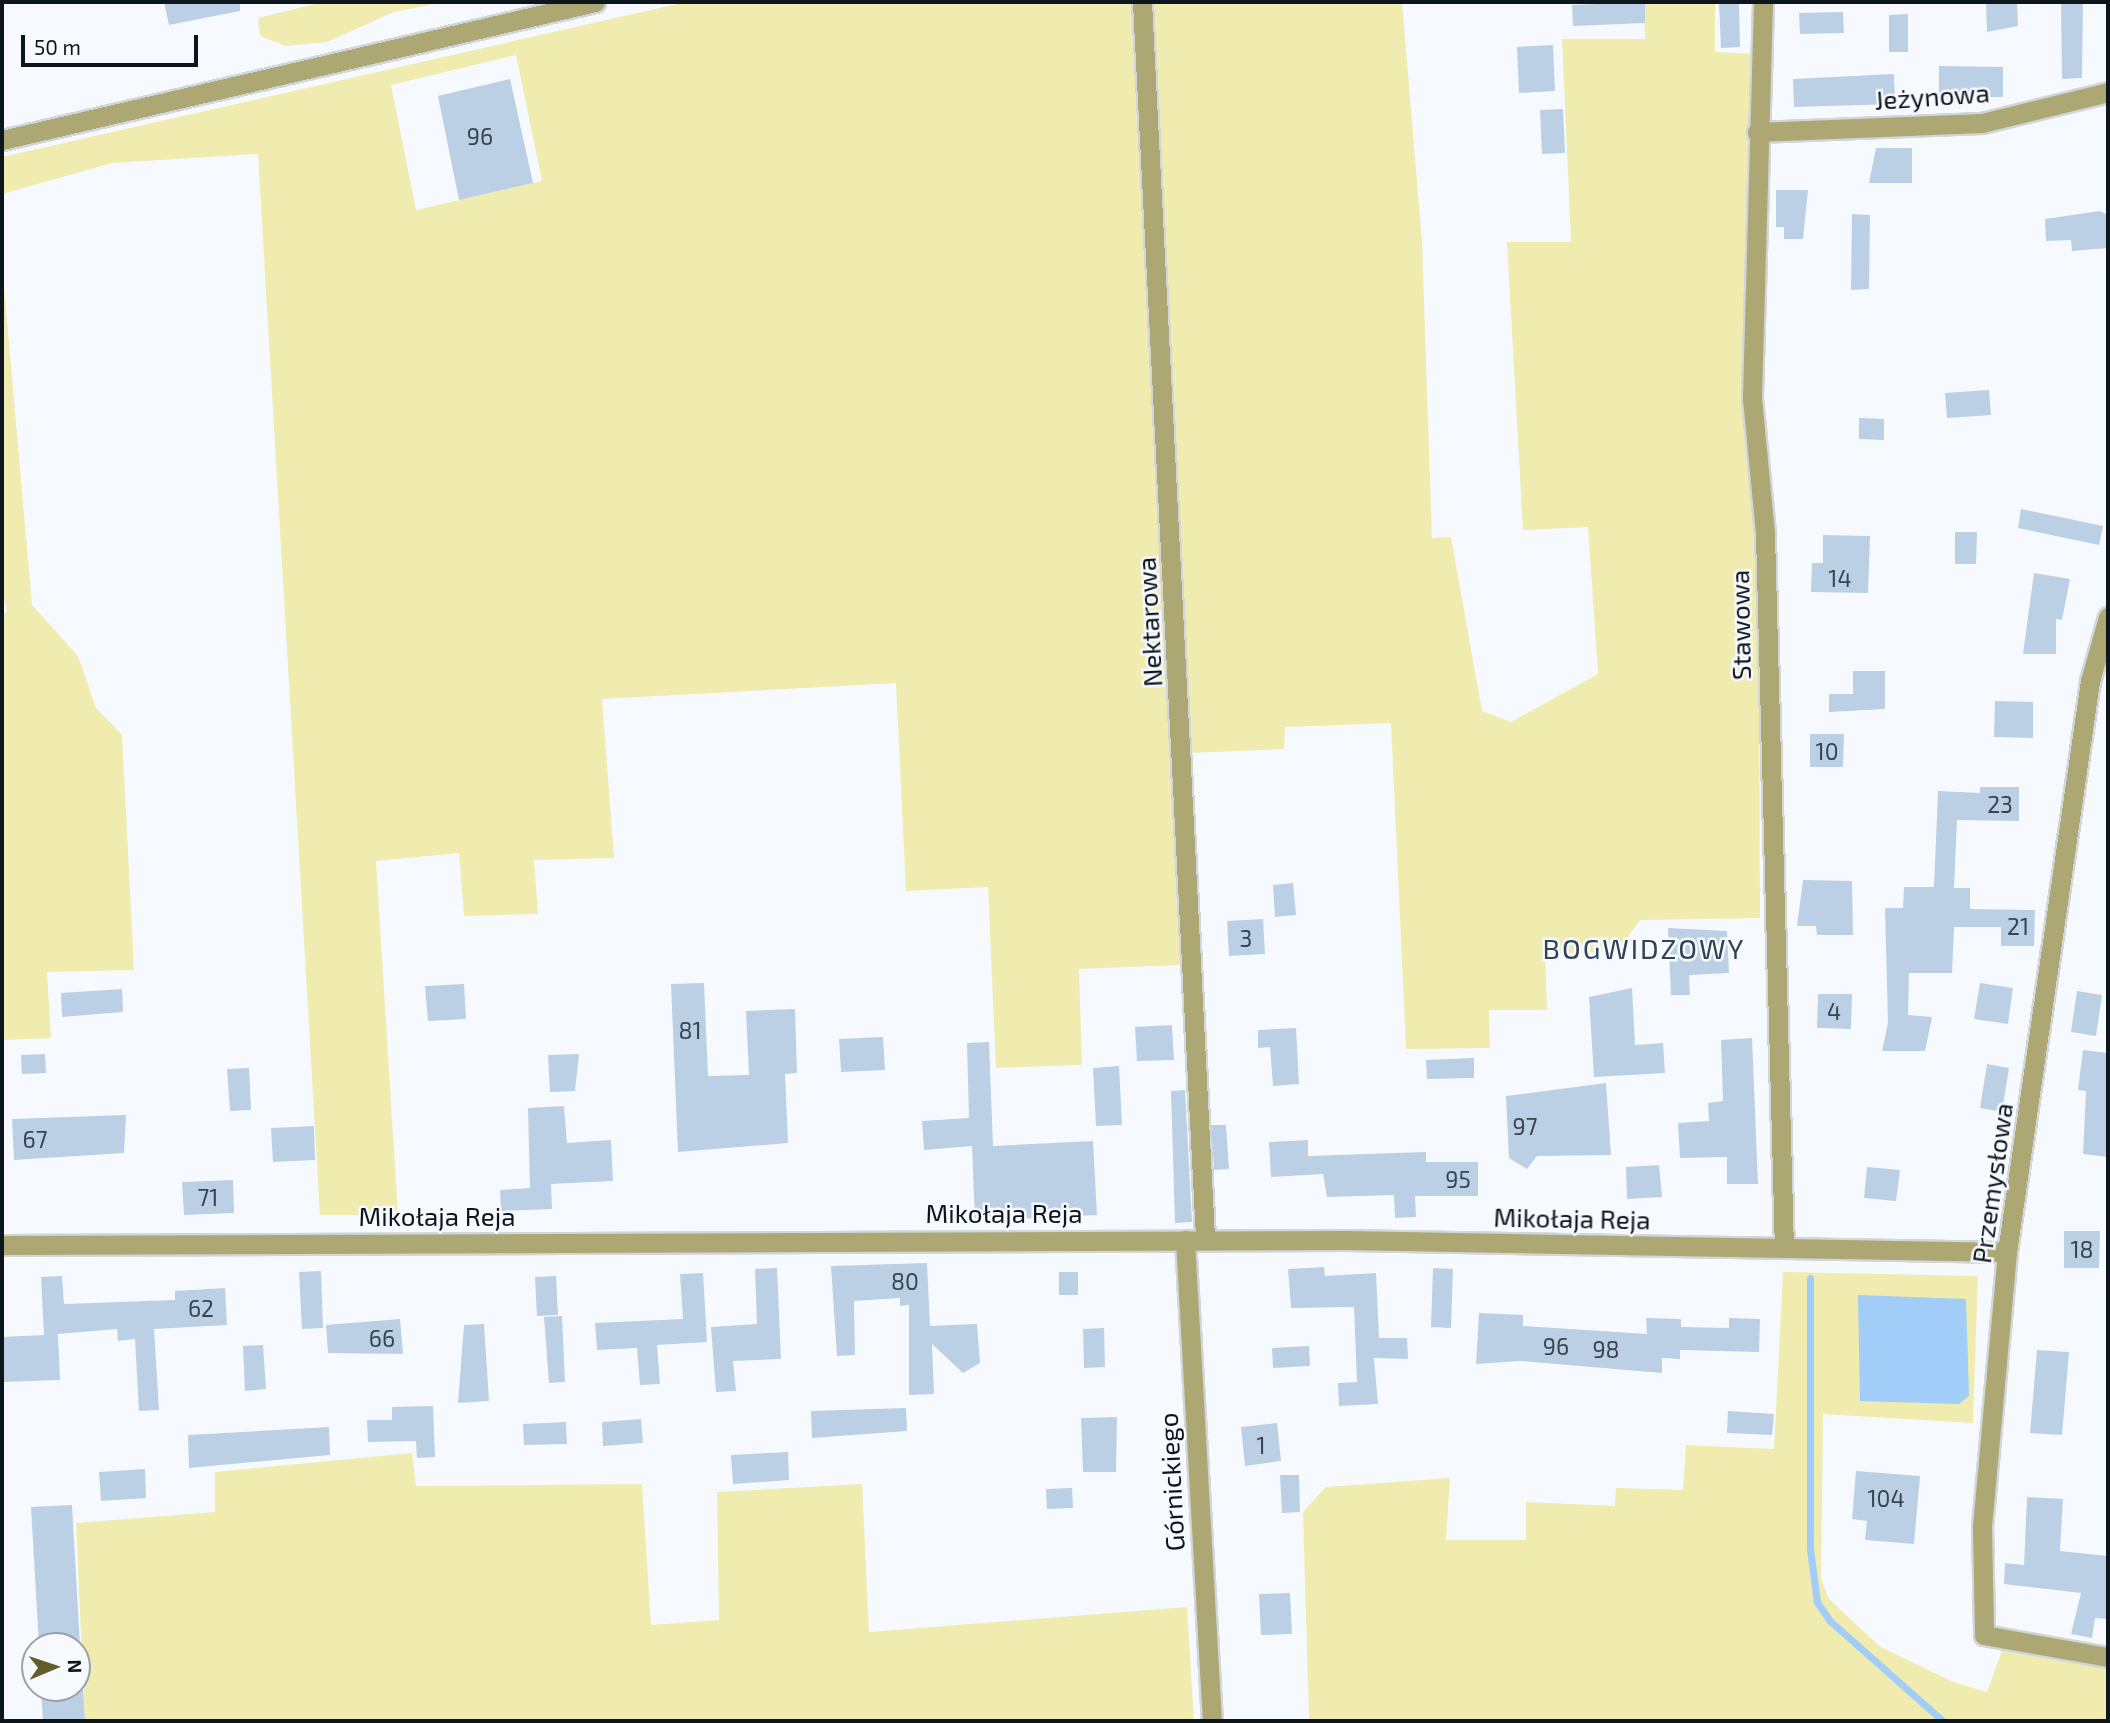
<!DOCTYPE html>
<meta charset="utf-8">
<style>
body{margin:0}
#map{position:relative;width:2110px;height:1723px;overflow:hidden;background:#f6faff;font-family:"Exo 2",sans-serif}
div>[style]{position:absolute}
.green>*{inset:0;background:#f0ebae}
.water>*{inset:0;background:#a2cdf9}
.stream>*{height:7px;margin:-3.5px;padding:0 3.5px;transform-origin:3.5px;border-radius:3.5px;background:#a2cdf9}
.building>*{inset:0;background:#bbd0e5}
.roads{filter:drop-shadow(2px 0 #d1d6db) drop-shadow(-2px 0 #d1d6db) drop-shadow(0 2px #d1d6db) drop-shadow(0 -2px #d1d6db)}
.minor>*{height:19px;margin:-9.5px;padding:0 9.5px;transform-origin:9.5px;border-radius:9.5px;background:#aca773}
.tertiary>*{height:19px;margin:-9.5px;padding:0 9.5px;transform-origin:9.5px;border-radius:9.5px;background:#aca773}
span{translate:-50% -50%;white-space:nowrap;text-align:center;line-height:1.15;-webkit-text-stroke:5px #f6faff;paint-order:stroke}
.number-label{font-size:23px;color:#39444f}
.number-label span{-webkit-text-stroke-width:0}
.street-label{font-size:26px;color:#0e161d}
.neighbourhood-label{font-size:28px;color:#314354;letter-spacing:2px}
.frame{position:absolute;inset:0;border:4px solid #0e161d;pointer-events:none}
.north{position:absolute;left:21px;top:1632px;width:70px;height:70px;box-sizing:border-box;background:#f6faff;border:2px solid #999fa5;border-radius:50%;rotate:88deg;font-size:19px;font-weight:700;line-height:28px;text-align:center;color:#0e161d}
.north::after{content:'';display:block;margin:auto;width:24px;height:32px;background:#625d2a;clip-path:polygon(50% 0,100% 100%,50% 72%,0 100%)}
.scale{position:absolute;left:21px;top:35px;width:177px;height:32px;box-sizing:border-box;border:4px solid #0e161d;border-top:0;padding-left:9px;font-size:21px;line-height:24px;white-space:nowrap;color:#0e161d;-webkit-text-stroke:5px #f6faff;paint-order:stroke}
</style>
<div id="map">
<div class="green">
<i style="clip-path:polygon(323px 2px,444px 2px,394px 12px,327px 42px,286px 46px,260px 36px,258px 18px)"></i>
<i style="clip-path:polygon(evenodd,686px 2px,1402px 2px,1422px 242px,1432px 538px,1451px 537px,1482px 711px,1511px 722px,1598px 674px,1588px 527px,1523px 530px,1507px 242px,1571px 242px,1562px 39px,1645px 39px,1644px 2px,1715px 2px,1715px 52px,1757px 54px,1760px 918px,1640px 920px,1618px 951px,1545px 954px,1547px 1010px,1489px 1010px,1490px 1048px,1406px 1049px,1391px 723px,1285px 727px,1284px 749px,1189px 753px,1201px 964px,1079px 969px,1082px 1065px,996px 1068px,988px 887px,906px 891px,896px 683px,602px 699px,614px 858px,534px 860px,538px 914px,464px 916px,459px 853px,376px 861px,398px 1215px,320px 1215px,258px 154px,112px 163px,2px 194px,2px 157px,686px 2px,516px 55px,542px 181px,416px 210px,391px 85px,516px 55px)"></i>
<i style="clip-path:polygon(2px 264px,32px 605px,78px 656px,96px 708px,122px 735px,134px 970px,47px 972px,51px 1038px,2px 1040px,2px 614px,7px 612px,2px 589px)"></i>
<i style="clip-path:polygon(1783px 1272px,1978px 1276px,1973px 1423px,1823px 1414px,1821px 1579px,1829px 1599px,1879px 1646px,1953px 1682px,1987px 1692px,2003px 1648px,2108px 1667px,2108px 1721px,1309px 1721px,1303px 1512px,1326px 1487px,1450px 1478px,1446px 1540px,1526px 1540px,1526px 1502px,1615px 1506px,1616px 1488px,1683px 1490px,1686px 1445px,1774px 1449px)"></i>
<i style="clip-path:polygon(412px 1453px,416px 1486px,642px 1484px,651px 1625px,719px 1620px,717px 1492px,862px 1484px,869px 1632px,1187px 1607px,1194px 1721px,85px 1721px,76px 1523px,215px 1512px,215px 1472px)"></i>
</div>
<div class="water">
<i style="clip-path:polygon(1858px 1295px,1966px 1299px,1969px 1396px,1959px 1404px,1860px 1401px)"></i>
</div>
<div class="stream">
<i style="left:1810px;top:1278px;width:271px;rotate:90deg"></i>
<i style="left:1810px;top:1549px;width:53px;rotate:82.5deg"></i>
<i style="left:1817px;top:1602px;width:23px;rotate:56deg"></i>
<i style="left:1830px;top:1621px;width:151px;rotate:41.5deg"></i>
</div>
<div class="building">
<i style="clip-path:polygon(164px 2px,240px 2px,240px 11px,169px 25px)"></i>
<i style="clip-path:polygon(1645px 2px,1645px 23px,1573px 26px,1572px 5px)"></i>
<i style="clip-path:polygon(1719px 2px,1739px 2px,1740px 47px,1721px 48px)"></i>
<i style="clip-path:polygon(1986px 2px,2017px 2px,2018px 26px,1987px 32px)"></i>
<i style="clip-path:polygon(2061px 2px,2083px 2px,2082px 78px,2062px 79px)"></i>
<i style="clip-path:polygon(1843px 12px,1844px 33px,1800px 34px,1799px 13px)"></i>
<i style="clip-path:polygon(1908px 14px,1908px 52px,1889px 52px,1889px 15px)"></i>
<i style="clip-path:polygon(1553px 45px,1555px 91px,1519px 93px,1517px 47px)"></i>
<i style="clip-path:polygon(1939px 66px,2003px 67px,2003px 97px,1939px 97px)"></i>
<i style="clip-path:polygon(1894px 74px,1895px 104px,1794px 107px,1793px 79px)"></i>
<i style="clip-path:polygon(510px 79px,533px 183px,459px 200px,438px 96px)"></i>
<i style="clip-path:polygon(1563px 109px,1565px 153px,1542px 154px,1540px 110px)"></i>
<i style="clip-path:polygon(1876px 148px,1912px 148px,1912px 183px,1869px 183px)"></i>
<i style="clip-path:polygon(1776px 190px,1808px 190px,1803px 239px,1784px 239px,1784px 227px,1776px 227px)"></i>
<i style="clip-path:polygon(2100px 211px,2108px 215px,2108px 248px,2072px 251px,2071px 240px,2046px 241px,2045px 219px)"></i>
<i style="clip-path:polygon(1852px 214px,1870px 215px,1869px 289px,1851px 290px)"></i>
<i style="clip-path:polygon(1989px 390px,1991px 415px,1947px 418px,1945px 393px)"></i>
<i style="clip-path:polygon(1859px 418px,1884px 419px,1884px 440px,1859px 439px)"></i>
<i style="clip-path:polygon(2021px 509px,2103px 526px,2099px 545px,2018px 528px)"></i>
<i style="clip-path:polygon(1955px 532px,1977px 532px,1976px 564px,1955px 564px)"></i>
<i style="clip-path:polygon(1823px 535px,1870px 536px,1868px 593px,1811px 592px,1812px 563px,1823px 563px)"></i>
<i style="clip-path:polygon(2034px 573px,2070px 579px,2062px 620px,2056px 619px,2056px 654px,2023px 654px)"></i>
<i style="clip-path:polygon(1853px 671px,1885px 671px,1885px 709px,1829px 712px,1829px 694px,1853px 694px)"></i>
<i style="clip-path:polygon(1995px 701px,2033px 702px,2033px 738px,1994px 737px)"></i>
<i style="clip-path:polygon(1810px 734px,1844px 734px,1843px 767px,1810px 767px)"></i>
<i style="clip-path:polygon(1980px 787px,2019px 787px,2019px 821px,1957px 820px,1954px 888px,1970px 888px,1970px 909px,2035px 910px,2034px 946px,2001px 946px,2001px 927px,1954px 927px,1952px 973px,1909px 973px,1908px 1015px,1932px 1017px,1925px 1051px,1882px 1051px,1888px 1023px,1885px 908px,1903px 908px,1904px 887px,1934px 887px,1938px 791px,1980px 793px)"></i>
<i style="clip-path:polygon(1803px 880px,1852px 881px,1853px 935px,1817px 935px,1816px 926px,1797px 926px)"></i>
<i style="clip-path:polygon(1293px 883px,1296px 915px,1275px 917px,1273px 885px)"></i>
<i style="clip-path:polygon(1263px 919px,1265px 954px,1229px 956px,1227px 921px)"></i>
<i style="clip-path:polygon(1668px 928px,1727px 931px,1729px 973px,1689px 975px,1690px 995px,1671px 995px)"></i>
<i style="clip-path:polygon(704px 983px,708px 1076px,749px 1075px,746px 1011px,795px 1009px,797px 1073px,785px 1074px,788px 1143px,678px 1152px,671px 984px)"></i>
<i style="clip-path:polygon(1980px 983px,2013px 988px,2008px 1024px,1974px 1019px)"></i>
<i style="clip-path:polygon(464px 984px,466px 1019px,428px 1021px,425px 986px)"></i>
<i style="clip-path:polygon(1632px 988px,1635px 1045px,1663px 1043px,1665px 1073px,1594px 1077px,1589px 997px)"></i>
<i style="clip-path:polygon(122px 989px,123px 1012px,62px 1017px,61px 993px)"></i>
<i style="clip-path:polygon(2077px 991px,2102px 995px,2096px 1036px,2071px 1032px)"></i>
<i style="clip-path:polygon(1818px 994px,1852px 994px,1851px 1029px,1817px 1028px)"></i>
<i style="clip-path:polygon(1172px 1025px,1174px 1060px,1137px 1061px,1135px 1027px)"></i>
<i style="clip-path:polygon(1296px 1028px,1299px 1084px,1273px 1086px,1270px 1047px,1258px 1048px,1258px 1030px)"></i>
<i style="clip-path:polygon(883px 1037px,885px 1070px,841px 1072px,839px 1039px)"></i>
<i style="clip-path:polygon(1752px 1038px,1758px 1184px,1727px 1184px,1727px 1157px,1680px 1158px,1678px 1123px,1709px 1121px,1708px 1103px,1723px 1101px,1721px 1040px)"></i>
<i style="clip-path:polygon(989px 1042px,993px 1146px,1093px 1141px,1097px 1215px,975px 1221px,972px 1146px,924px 1150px,922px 1121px,969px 1118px,967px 1043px)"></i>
<i style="clip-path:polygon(2083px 1050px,2108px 1053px,2108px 1157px,2083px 1154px,2086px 1091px,2078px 1090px)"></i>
<i style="clip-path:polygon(45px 1054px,46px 1073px,22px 1074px,21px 1055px)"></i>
<i style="clip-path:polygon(579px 1054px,575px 1091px,550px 1092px,548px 1055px)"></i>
<i style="clip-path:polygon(1474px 1058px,1474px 1078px,1427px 1079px,1426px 1060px)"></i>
<i style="clip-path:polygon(1987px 1064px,2009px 1068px,2002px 1112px,1980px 1108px)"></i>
<i style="clip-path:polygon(1119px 1066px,1122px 1125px,1096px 1126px,1093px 1068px)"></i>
<i style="clip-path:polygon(249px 1068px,251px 1110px,230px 1111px,227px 1069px)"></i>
<i style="clip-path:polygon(1606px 1083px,1611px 1155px,1537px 1156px,1527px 1169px,1509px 1158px,1506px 1096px)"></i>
<i style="clip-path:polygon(1185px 1090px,1192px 1222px,1175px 1223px,1171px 1091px)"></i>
<i style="clip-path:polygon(564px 1106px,567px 1143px,611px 1140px,613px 1181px,551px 1184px,552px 1209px,501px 1211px,500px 1190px,530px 1188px,528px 1108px)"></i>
<i style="clip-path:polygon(126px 1115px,124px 1153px,14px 1160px,12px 1119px)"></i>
<i style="clip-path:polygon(1211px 1125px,1226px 1125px,1229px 1169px,1214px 1170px)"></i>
<i style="clip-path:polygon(314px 1126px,315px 1160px,273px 1162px,271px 1128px)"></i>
<i style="clip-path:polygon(1308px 1140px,1308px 1156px,1426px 1152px,1426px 1162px,1478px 1162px,1478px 1196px,1415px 1196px,1416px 1217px,1395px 1218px,1394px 1195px,1327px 1197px,1323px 1174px,1271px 1177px,1269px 1142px)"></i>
<i style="clip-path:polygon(1659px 1165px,1662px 1197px,1627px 1199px,1626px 1167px)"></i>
<i style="clip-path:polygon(1867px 1167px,1900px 1170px,1896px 1201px,1864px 1198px)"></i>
<i style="clip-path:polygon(233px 1180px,234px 1213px,184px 1215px,182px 1182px)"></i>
<i style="clip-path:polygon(2064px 1231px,2100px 1231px,2099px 1268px,2064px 1268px)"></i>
<i style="clip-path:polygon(927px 1263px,930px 1326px,977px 1324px,980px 1363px,963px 1373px,932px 1344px,934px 1394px,909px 1395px,909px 1305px,900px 1306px,900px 1298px,854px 1301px,855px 1355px,837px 1356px,831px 1266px)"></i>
<i style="clip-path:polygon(1324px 1267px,1325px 1276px,1376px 1273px,1379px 1338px,1407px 1338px,1408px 1359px,1374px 1358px,1378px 1404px,1339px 1406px,1338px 1383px,1357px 1382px,1354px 1307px,1291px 1308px,1288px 1269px)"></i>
<i style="clip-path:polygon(777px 1268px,781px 1359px,733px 1361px,736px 1391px,716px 1392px,711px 1327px,757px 1324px,755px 1269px)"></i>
<i style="clip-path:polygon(1433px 1268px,1453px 1269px,1451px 1328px,1431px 1327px)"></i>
<i style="clip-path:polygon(321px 1271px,323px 1328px,302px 1329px,299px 1272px)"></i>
<i style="clip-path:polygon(1059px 1272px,1078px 1272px,1078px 1295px,1059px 1295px)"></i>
<i style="clip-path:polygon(703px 1273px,707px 1342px,657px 1345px,660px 1384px,640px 1385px,637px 1348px,597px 1350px,595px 1323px,683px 1319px,680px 1274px)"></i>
<i style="clip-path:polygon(62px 1276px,64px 1304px,175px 1300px,175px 1291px,225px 1288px,227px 1325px,154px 1329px,159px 1410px,139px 1411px,135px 1339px,118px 1341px,117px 1329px,58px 1334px,60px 1380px,3px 1382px,2px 1337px,44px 1335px,41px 1277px)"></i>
<i style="clip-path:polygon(556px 1276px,558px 1315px,537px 1316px,535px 1277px)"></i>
<i style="clip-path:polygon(1479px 1313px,1523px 1315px,1523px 1326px,1647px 1334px,1646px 1318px,1681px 1319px,1681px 1327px,1729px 1328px,1729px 1318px,1760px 1319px,1759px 1352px,1680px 1350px,1680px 1359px,1662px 1358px,1662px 1373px,1520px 1361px,1476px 1364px)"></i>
<i style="clip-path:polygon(562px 1316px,565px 1382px,549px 1383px,544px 1317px)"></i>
<i style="clip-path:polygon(400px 1319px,403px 1354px,328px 1353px,326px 1325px)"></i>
<i style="clip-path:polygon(484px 1324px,489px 1401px,458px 1403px,464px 1325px)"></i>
<i style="clip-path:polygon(1104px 1328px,1105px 1367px,1084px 1368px,1083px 1329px)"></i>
<i style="clip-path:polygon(263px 1345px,266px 1389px,245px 1391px,243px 1346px)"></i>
<i style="clip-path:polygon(1309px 1346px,1310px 1366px,1273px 1368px,1272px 1348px)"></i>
<i style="clip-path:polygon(2037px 1350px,2069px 1352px,2062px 1435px,2030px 1433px)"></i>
<i style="clip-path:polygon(433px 1406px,435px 1457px,417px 1458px,416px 1441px,368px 1442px,367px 1420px,392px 1420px,392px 1407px)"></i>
<i style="clip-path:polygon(906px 1408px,907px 1431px,812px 1438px,811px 1411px)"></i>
<i style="clip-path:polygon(1728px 1411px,1774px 1414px,1772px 1435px,1727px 1433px)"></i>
<i style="clip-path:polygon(1117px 1417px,1116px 1472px,1083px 1472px,1081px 1418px)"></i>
<i style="clip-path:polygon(641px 1419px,643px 1443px,603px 1446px,602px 1422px)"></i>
<i style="clip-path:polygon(566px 1422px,567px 1444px,524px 1445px,523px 1424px)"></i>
<i style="clip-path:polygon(1277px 1423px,1281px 1461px,1245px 1466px,1241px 1427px)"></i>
<i style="clip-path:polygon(329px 1427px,330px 1455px,189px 1468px,188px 1435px)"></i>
<i style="clip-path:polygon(788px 1452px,789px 1480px,733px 1484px,731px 1455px)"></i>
<i style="clip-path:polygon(145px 1469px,146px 1498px,101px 1501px,99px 1472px)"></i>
<i style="clip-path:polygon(1856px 1471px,1920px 1476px,1914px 1544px,1865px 1540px,1867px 1521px,1852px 1519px)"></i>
<i style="clip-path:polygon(1280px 1475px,1299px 1475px,1300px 1512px,1282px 1513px)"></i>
<i style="clip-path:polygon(1072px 1488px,1073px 1508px,1047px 1509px,1046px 1489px)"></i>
<i style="clip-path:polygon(2027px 1497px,2063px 1499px,2060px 1551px,2108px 1556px,2108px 1619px,2095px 1618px,2092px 1638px,2071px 1634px,2081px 1593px,2004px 1584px,2005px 1563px,2024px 1565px)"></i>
<i style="clip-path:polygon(72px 1505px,80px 1646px,39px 1646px,31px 1507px)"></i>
<i style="clip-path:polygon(1290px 1593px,1292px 1634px,1261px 1635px,1259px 1594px)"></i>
<i style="clip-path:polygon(41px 1688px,83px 1688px,85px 1721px,43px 1721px)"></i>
</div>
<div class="roads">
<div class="minor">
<i style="left:1142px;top:2px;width:1239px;rotate:87.08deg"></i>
<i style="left:1763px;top:2px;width:396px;rotate:91.6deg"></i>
<i style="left:1752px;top:398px;width:137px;rotate:84.5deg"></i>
<i style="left:1765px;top:534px;width:714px;rotate:88.48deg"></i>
<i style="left:1757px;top:132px;width:225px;rotate:-2.3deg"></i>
<i style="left:1982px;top:123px;width:130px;rotate:-13.8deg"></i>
<i style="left:2108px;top:617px;width:66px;rotate:105.7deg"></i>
<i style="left:2090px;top:681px;width:577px;rotate:98.27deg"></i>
<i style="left:2007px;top:1252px;width:275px;rotate:95.2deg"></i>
<i style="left:1982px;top:1526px;width:109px;rotate:88.9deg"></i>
<i style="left:1984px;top:1635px;width:126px;rotate:10.1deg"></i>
<i style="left:1185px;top:1240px;width:482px;rotate:86.8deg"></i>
<i style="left:2px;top:1245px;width:1344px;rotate:-0.21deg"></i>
<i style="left:1346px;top:1240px;width:661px;rotate:1.04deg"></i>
</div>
<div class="tertiary">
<i style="left:2px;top:140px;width:609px;rotate:-13.1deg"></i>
</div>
</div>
<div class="number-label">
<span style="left:480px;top:136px">96</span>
<span style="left:1840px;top:578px">14</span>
<span style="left:1827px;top:751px">10</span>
<span style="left:2000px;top:804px">23</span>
<span style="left:2018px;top:926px">21</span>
<span style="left:1246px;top:938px">3</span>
<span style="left:1834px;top:1011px">4</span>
<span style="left:690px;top:1030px">81</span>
<span style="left:1525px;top:1126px">97</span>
<span style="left:35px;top:1139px">67</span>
<span style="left:1458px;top:1179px">95</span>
<span style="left:208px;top:1197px">71</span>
<span style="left:2082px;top:1249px">18</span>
<span style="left:905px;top:1281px">80</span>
<span style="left:201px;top:1308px">62</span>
<span style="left:382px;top:1338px">66</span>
<span style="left:1556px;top:1346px">96</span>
<span style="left:1606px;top:1349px">98</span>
<span style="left:1261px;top:1445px">1</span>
<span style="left:1886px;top:1498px">104</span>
</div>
<div class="street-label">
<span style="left:1932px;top:96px;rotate:-4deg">Jeżynowa</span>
<span style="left:1149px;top:622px;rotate:-93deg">Nektarowa</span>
<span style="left:1740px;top:625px;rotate:-91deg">Stawowa</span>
<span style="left:1992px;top:1183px;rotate:-82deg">Przemysłowa</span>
<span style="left:1004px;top:1213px">Mikołaja Reja</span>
<span style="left:437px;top:1216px">Mikołaja Reja</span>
<span style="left:1572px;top:1218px;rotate:1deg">Mikołaja Reja</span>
<span style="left:1171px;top:1482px;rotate:-93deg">Górnickiego</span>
</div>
<div class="neighbourhood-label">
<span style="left:1644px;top:948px">BOGWIDZOWY</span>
</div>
<div class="frame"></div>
<div class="north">N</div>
<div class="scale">50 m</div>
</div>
